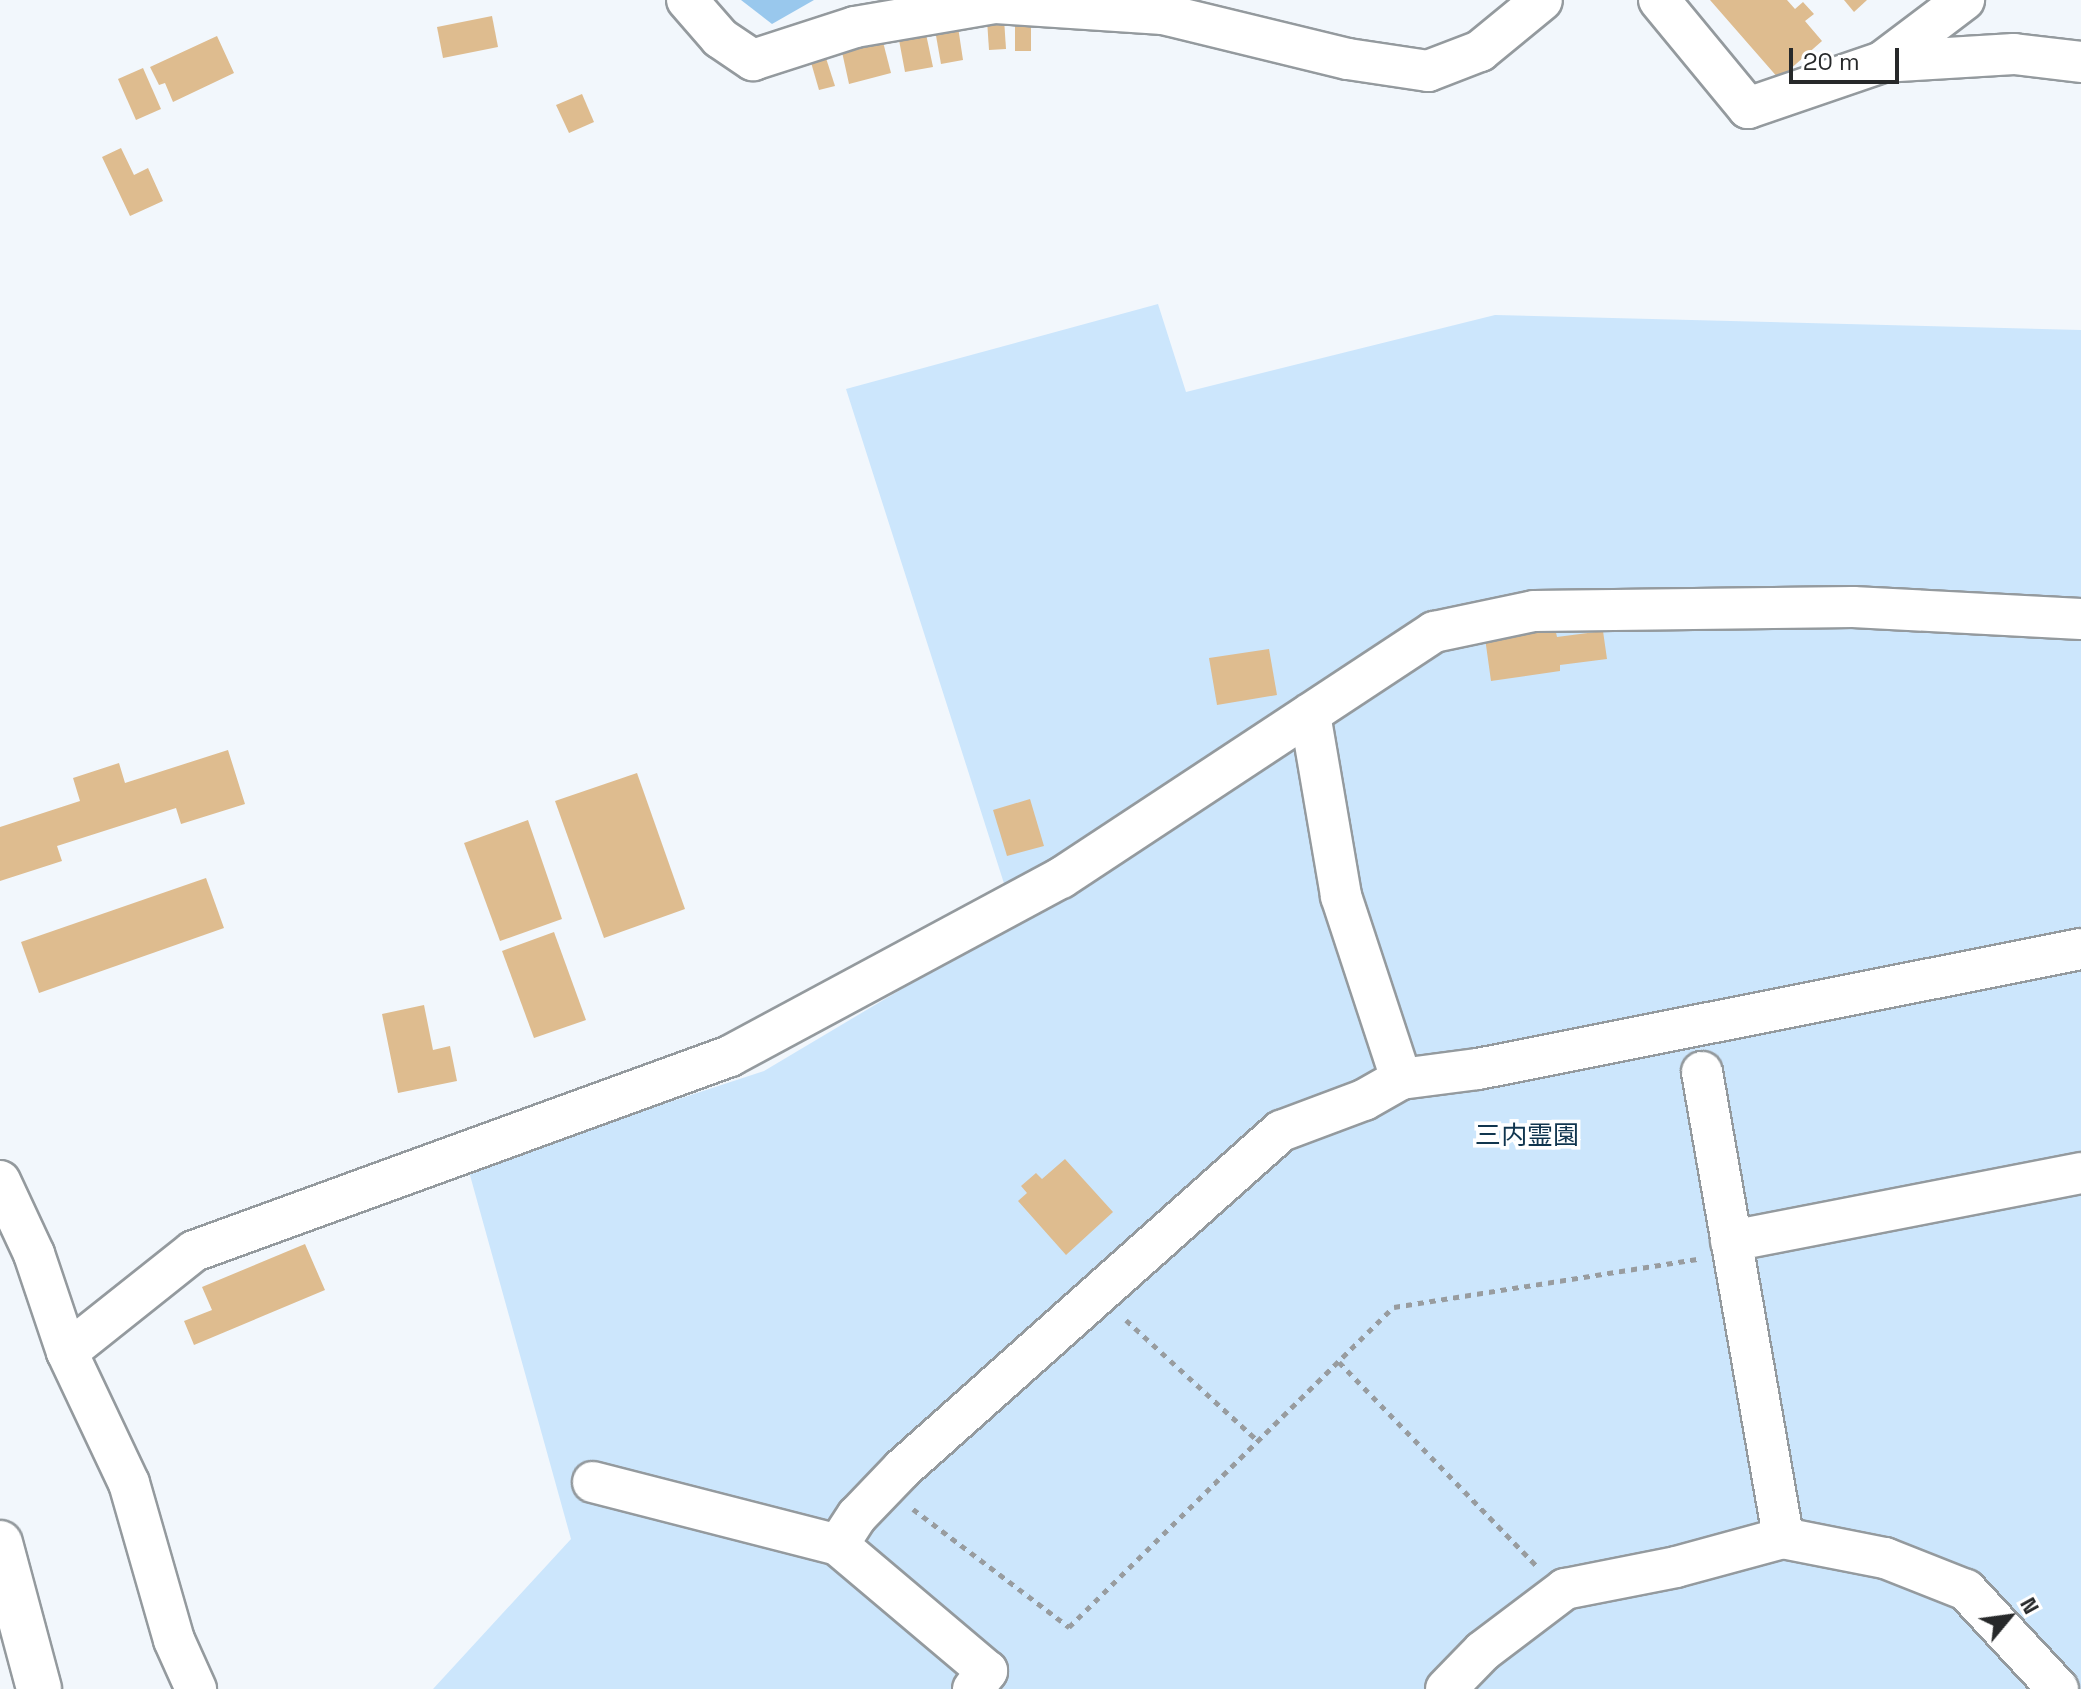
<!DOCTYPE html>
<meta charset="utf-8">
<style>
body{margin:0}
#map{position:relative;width:2081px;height:1689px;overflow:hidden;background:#f2f7fc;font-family:"Space Grotesk","Noto Sans JP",sans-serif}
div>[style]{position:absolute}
.green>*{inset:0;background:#cce6fc}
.forest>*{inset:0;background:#99c8ed}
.building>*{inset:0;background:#debc8f}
.path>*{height:5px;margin-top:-2.5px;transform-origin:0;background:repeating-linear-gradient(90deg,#989c9f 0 6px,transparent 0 12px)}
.roads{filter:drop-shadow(2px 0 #949a9e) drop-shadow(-2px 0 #949a9e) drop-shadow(0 2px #949a9e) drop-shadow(0 -2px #949a9e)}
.minor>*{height:40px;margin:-20px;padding:0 20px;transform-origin:20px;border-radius:20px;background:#fff}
.highway>*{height:44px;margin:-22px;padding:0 22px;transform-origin:22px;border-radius:22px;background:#fff}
span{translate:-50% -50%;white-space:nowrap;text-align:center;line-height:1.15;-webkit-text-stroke:7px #fff;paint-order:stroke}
.park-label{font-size:26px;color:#10354e}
.north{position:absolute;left:1969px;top:1577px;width:80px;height:80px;-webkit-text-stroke:6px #fff;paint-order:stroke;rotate:61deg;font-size:22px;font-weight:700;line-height:32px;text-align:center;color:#27292a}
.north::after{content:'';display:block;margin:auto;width:28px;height:36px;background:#27292a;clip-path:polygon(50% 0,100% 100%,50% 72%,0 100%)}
.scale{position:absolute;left:1789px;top:48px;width:110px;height:36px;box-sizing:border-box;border:4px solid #27292a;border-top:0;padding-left:10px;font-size:24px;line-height:28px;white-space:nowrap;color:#27292a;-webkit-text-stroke:6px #fff;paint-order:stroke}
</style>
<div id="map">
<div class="green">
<i style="clip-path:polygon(1158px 304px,1186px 392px,1495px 315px,2081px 330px,2081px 1689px,433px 1689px,571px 1539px,468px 1168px,764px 1071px,1016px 921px,846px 389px)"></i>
</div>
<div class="forest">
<i style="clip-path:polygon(741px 0,814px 0,772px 24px)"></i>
</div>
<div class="building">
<i style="clip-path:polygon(1710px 0,1787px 0,1795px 9px,1803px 2px,1814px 14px,1805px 21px,1822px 41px,1779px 79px)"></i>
<i style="clip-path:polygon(1844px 0,1867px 0,1854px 12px)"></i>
<i style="clip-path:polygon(492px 16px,498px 47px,443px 58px,437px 27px)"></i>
<i style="clip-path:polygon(1004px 19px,1006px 49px,989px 50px,987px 20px)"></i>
<i style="clip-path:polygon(1015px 25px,1031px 25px,1031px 51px,1015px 51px)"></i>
<i style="clip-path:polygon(958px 27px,963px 60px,941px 64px,935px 30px)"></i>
<i style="clip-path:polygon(926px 34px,933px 67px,905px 72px,899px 40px)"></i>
<i style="clip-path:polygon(217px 36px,234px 73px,173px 102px,165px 83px,159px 85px,150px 67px)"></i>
<i style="clip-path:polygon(883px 42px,891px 73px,849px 84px,842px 52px)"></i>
<i style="clip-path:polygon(825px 55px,835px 86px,819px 90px,810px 59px)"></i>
<i style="clip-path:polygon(143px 68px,161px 109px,136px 120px,118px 79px)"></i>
<i style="clip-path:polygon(582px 94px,594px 122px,569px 133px,556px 105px)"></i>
<i style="clip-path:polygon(121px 148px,134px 175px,148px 168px,163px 201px,130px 216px,102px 157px)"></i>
<i style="clip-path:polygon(1555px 628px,1557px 637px,1603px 631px,1607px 659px,1560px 665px,1560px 671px,1491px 681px,1485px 638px)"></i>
<i style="clip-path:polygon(1269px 649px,1277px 695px,1217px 705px,1209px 658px)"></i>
<i style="clip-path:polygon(228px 750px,245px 804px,181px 824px,176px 808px,57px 846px,62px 861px,0 881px,0 827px,80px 801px,73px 778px,119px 763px,125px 783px)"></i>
<i style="clip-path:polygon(637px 773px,685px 909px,604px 938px,555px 801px)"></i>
<i style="clip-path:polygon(1030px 799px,1044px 846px,1007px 856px,993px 810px)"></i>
<i style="clip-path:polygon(528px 820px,562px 919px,500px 941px,464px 843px)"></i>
<i style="clip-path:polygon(206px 878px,224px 928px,39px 993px,21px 942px)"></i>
<i style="clip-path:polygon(554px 932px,586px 1020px,534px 1038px,502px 951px)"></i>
<i style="clip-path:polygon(424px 1005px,433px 1050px,450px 1046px,457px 1081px,398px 1093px,382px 1014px)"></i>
<i style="clip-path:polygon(1065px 1159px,1113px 1212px,1066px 1255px,1018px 1201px,1027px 1193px,1021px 1186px,1036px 1173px,1042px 1179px)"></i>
<i style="clip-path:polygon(305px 1244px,325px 1290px,194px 1345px,184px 1321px,212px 1310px,202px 1287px)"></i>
</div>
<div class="path">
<i style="left:1126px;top:1320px;width:179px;rotate:42.5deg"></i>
<i style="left:1339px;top:1362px;width:283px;rotate:45.9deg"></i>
<i style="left:913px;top:1509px;width:196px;rotate:37.1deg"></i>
<i style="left:1069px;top:1627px;width:456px;rotate:-44.6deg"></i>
<i style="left:1394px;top:1307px;width:307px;rotate:-9deg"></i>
</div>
<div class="roads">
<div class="minor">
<i style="left:687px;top:0;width:50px;rotate:49deg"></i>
<i style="left:720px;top:38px;width:40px;rotate:34deg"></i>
<i style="left:753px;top:60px;width:107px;rotate:-17.9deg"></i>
<i style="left:855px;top:27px;width:143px;rotate:-9.7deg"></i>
<i style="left:996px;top:3px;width:167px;rotate:3.8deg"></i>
<i style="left:1163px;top:14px;width:190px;rotate:13.7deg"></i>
<i style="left:1348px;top:59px;width:81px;rotate:8.5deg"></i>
<i style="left:1428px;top:71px;width:56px;rotate:-21deg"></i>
<i style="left:1480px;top:51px;width:80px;rotate:-39.4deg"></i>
<i style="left:1659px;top:0;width:140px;rotate:50.5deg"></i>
<i style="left:1748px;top:108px;width:142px;rotate:-18.9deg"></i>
<i style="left:1882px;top:62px;width:132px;rotate:-3.5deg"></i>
<i style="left:2014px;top:54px;width:67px;rotate:6.8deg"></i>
<i style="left:1882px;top:62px;width:103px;rotate:-37.1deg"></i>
<i style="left:1310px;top:714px;width:185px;rotate:80.3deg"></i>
<i style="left:1341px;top:896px;width:193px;rotate:71.8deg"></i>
<i style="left:1702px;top:1072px;width:473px;rotate:80.1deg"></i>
<i style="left:0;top:1181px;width:81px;rotate:65deg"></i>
<i style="left:34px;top:1254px;width:103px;rotate:71.4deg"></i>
<i style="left:67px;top:1352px;width:145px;rotate:64.7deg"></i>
<i style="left:129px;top:1483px;width:163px;rotate:74deg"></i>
<i style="left:174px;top:1640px;width:54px;rotate:65.8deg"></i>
<i style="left:1731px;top:1241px;width:357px;rotate:-11deg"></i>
<i style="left:67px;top:1352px;width:162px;rotate:-38.5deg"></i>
<i style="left:194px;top:1251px;width:570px;rotate:-19.99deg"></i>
<i style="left:730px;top:1056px;width:376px;rotate:-28.3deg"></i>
<i style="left:1061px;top:878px;width:447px;rotate:-33.4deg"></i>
<i style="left:1434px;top:632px;width:102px;rotate:-11.9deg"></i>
<i style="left:1534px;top:611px;width:319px;rotate:-0.7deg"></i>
<i style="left:1853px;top:607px;width:228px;rotate:3deg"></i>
<i style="left:593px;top:1482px;width:253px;rotate:14.4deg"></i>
<i style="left:973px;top:1689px;width:23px;rotate:-52deg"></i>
<i style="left:987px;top:1671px;width:195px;rotate:-139.8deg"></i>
<i style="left:838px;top:1545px;width:35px;rotate:-57deg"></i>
<i style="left:857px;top:1516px;width:65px;rotate:-46.2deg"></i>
<i style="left:902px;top:1469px;width:508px;rotate:-41.73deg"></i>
<i style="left:1281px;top:1131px;width:89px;rotate:-20.5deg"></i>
<i style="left:1364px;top:1100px;width:43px;rotate:-29.6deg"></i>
<i style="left:1401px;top:1079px;width:78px;rotate:-7.4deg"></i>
<i style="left:1478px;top:1069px;width:615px;rotate:-11.26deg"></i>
<i style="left:1446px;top:1689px;width:53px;rotate:-45.8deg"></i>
<i style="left:1483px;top:1651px;width:103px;rotate:-37.1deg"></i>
<i style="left:1565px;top:1589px;width:113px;rotate:-11.2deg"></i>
<i style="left:1676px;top:1567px;width:111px;rotate:-15.2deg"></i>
<i style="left:1783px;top:1538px;width:104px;rotate:11.1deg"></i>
<i style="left:1885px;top:1558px;width:87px;rotate:21.6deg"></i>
<i style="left:1966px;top:1590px;width:135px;rotate:47.1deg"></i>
</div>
<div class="highway">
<i style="left:0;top:1543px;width:151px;rotate:75deg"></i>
</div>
</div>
<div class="park-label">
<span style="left:1527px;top:1136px">三内霊園</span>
</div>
<div class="north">N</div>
<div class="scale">20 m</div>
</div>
